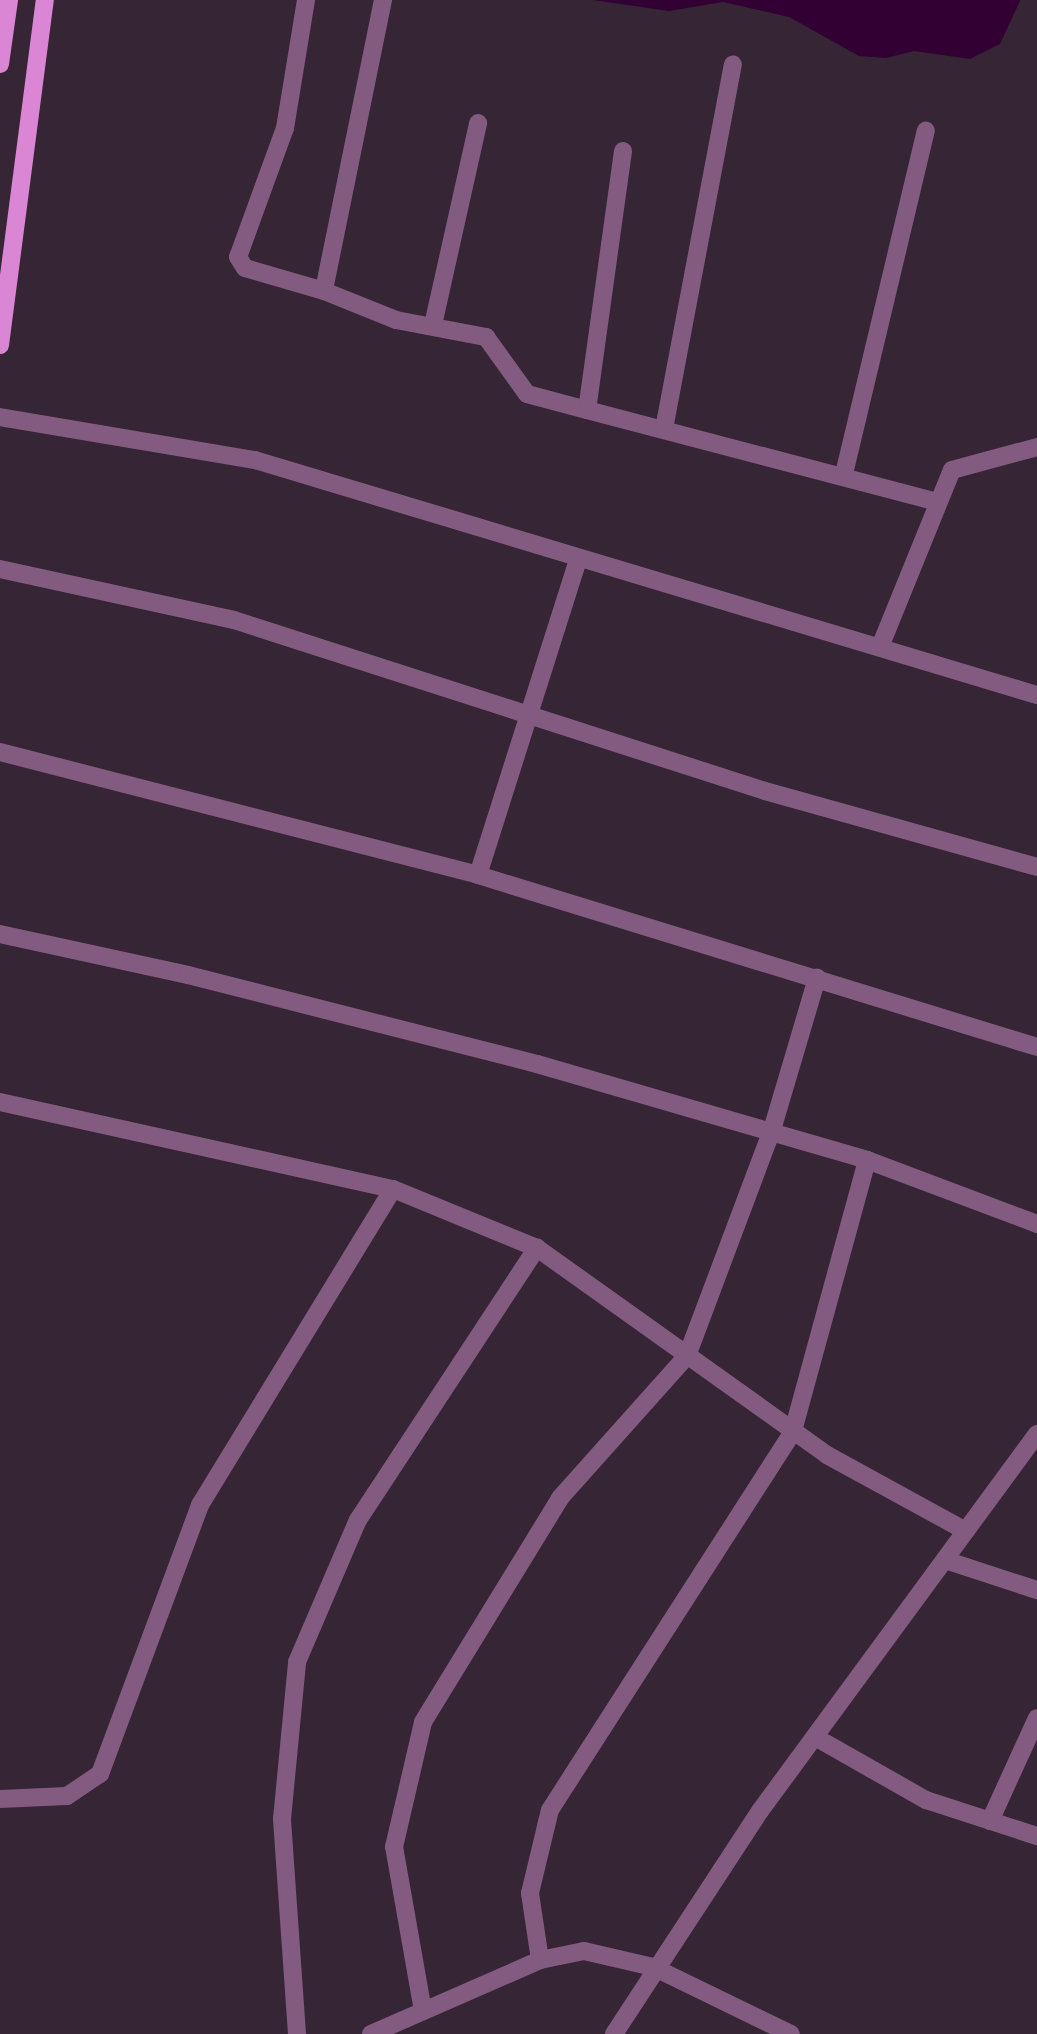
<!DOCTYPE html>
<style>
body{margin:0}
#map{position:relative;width:1037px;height:2034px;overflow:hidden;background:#362535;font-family:"Roboto Serif",serif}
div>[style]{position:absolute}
.water>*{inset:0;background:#320032}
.minor>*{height:18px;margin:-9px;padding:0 9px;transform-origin:9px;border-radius:9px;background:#835a80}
.major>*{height:18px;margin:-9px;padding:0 9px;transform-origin:9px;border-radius:9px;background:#da86d5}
span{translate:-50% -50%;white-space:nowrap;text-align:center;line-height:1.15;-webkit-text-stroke:5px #362535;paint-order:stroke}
</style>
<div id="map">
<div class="water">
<i style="clip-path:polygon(593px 0,1020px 0,1020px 1px,1000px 44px,970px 59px,914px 51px,886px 58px,859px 56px,789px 17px,723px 2px,669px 11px)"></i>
</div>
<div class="minor">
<i style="left:306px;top:0;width:130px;rotate:99.3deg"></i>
<i style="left:285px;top:128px;width:137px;rotate:110deg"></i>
<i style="left:238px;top:257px;width:13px;rotate:58deg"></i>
<i style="left:245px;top:268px;width:82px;rotate:16.2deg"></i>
<i style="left:383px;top:0;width:297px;rotate:101.5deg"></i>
<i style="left:324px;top:291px;width:78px;rotate:21.9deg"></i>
<i style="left:396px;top:320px;width:92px;rotate:10.7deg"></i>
<i style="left:486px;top:337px;width:70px;rotate:54.3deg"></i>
<i style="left:527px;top:394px;width:62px;rotate:14.9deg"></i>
<i style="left:623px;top:151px;width:261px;rotate:97.9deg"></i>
<i style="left:587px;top:410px;width:360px;rotate:14.7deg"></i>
<i style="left:433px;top:325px;width:207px;rotate:-77.4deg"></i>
<i style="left:0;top:417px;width:259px;rotate:9.6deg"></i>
<i style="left:255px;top:460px;width:817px;rotate:16.73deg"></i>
<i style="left:664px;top:429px;width:371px;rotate:-79.3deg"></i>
<i style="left:844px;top:474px;width:353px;rotate:-76.6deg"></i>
<i style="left:0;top:569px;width:239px;rotate:12.3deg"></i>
<i style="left:234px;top:620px;width:558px;rotate:17.85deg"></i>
<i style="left:765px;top:791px;width:282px;rotate:15.6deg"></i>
<i style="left:880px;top:647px;width:191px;rotate:-67.9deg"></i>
<i style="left:952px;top:470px;width:88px;rotate:-15.1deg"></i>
<i style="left:0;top:752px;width:494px;rotate:14.4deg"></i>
<i style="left:478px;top:875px;width:585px;rotate:17.1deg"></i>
<i style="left:478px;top:875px;width:331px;rotate:-72.4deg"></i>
<i style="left:0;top:934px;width:192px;rotate:12.3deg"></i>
<i style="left:188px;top:975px;width:360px;rotate:14.3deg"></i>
<i style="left:537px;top:1064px;width:344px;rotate:16.2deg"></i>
<i style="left:0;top:1102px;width:403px;rotate:12.5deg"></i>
<i style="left:393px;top:1189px;width:156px;rotate:22.3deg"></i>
<i style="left:945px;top:1560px;width:97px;rotate:18.1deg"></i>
<i style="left:815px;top:1737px;width:128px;rotate:29.6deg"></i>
<i style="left:926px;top:1800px;width:117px;rotate:18deg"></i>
<i style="left:0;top:1799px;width:67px;rotate:-2.6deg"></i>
<i style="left:67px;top:1796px;width:40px;rotate:-34deg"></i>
<i style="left:100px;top:1774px;width:287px;rotate:-69.6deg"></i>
<i style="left:200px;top:1505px;width:370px;rotate:-58.6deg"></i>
<i style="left:990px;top:1821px;width:113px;rotate:-65.5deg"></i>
<i style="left:540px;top:1960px;width:68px;rotate:-98.5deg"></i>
<i style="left:530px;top:1893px;width:85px;rotate:-76.5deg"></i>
<i style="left:550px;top:1810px;width:450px;rotate:-57.3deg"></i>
<i style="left:793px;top:1431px;width:281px;rotate:-74.7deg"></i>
<i style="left:867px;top:1160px;width:182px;rotate:20.6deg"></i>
<i style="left:423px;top:2011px;width:167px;rotate:-100deg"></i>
<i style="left:394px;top:1847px;width:128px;rotate:-76.9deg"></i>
<i style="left:423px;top:1722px;width:263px;rotate:-58.5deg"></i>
<i style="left:560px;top:1498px;width:191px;rotate:-48.2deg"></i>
<i style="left:687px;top:1356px;width:241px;rotate:-69.4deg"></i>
<i style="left:772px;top:1130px;width:159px;rotate:-73.5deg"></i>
<i style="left:297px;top:2034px;width:216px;rotate:-94deg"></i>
<i style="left:282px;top:1819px;width:158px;rotate:-84.5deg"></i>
<i style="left:297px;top:1662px;width:155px;rotate:-66.8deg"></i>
<i style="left:358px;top:1520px;width:326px;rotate:-56.7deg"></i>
<i style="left:537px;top:1248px;width:356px;rotate:35.5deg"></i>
<i style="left:827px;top:1455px;width:158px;rotate:28.7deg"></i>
<i style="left:371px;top:2034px;width:184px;rotate:-23.6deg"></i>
<i style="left:540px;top:1960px;width:45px;rotate:-11.6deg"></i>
<i style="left:584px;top:1951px;width:71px;rotate:13.1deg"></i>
<i style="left:653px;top:1967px;width:153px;rotate:25.9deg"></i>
<i style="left:614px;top:2034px;width:267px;rotate:-56.8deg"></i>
<i style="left:760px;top:1811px;width:468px;rotate:-53.7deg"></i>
</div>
<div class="major">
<i style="left:0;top:64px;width:65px;rotate:-82deg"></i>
<i style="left:0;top:345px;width:348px;rotate:-82.6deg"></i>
</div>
</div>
